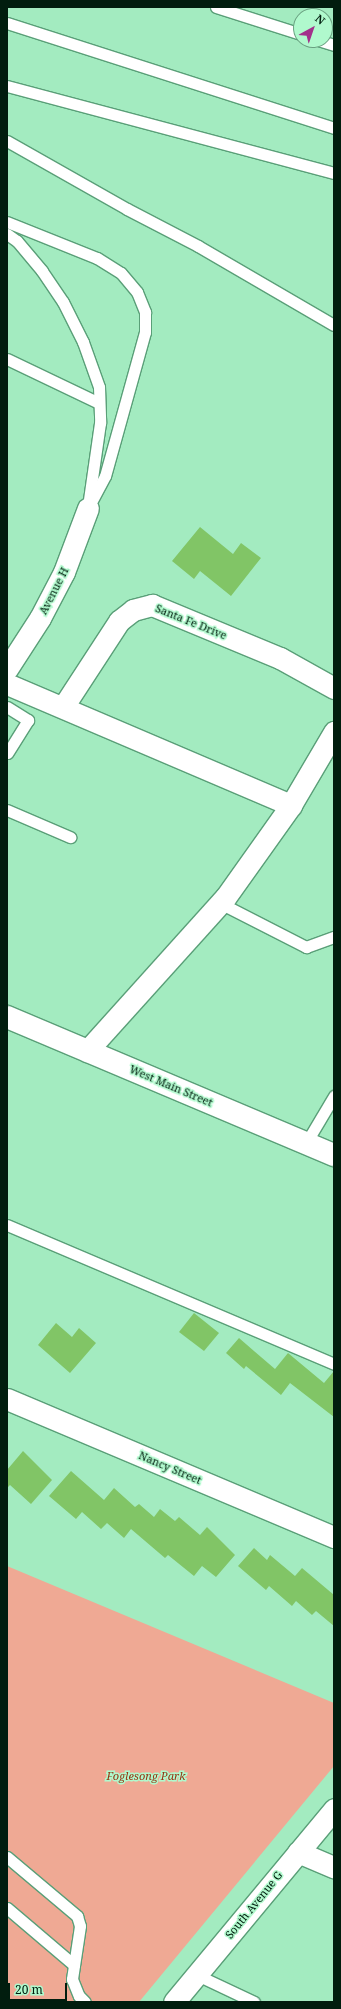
<!DOCTYPE html>
<style>
body{margin:0}
#map{position:relative;width:341px;height:2009px;overflow:hidden;background:#a3ebc0;font-family:"Noto Serif",serif}
div>[style]{position:absolute}
.green>*{inset:0;background:#efa994}
.building>*{inset:0;background:#81c566}
.roads{filter:drop-shadow(1px 0 #5a9f78) drop-shadow(-1px 0 #5a9f78) drop-shadow(0 1px #5a9f78) drop-shadow(0 -1px #5a9f78)}
.lane>*{height:11px;margin:-5.5px;padding:0 5.5px;transform-origin:5.5px;border-radius:5.5px;background:#fff}
.street>*{height:21px;margin:-10.5px;padding:0 10.5px;transform-origin:10.5px;border-radius:10.5px;background:#fff}
.primary>*{height:22px;margin:-11px;padding:0 11px;transform-origin:11px;border-radius:11px;background:#fff}
span{translate:-50% -50%;white-space:nowrap;text-align:center;line-height:1.15;-webkit-text-stroke:3px #b0f9cd;paint-order:stroke}
.street-label{font-size:11px;color:#011d0e}
.park-label{font-size:11px;color:#953210;font-style:italic}
.frame{position:absolute;inset:0;border:8px solid #011d0e;pointer-events:none}
.north{position:absolute;left:293px;top:8px;width:40px;height:40px;box-sizing:border-box;background:#b0f9cd;border:1px solid #6aa181;border-radius:50%;rotate:40deg;font-size:11px;font-weight:700;line-height:16px;text-align:center;color:#011d0e}
.north::after{content:'';display:block;margin:auto;width:14px;height:18px;background:#a3308b;clip-path:polygon(50% 0,100% 100%,50% 72%,0 100%)}
.scale{position:absolute;left:8px;top:1983px;width:59px;height:18px;box-sizing:border-box;border:2px solid #011d0e;border-top:0;padding-left:5px;font-size:12px;line-height:14px;white-space:nowrap;color:#011d0e;-webkit-text-stroke:3px #b0f9cd;paint-order:stroke}
</style>
<div id="map">
<div class="green">
<i style="clip-path:polygon(7px 1566px,334px 1703px,334px 1766px,139px 2002px,7px 2002px)"></i>
</div>
<div class="building">
<i style="clip-path:polygon(200px 527px,233px 554px,241px 543px,261px 558px,231px 596px,200px 571px,194px 579px,172px 561px)"></i>
<i style="clip-path:polygon(194px 1313px,219px 1333px,204px 1351px,179px 1332px)"></i>
<i style="clip-path:polygon(56px 1323px,72px 1337px,79px 1328px,96px 1343px,70px 1373px,38px 1345px)"></i>
<i style="clip-path:polygon(239px 1338px,275px 1369px,288px 1353px,324px 1383px,334px 1371px,334px 1417px,290px 1383px,281px 1395px,246px 1366px,244px 1369px,226px 1353px)"></i>
<i style="clip-path:polygon(23px 1451px,52px 1480px,31px 1504px,10px 1485px,7px 1488px,7px 1470px)"></i>
<i style="clip-path:polygon(71px 1471px,104px 1500px,114px 1488px,135px 1507px,139px 1504px,154px 1517px,160px 1509px,175px 1521px,179px 1517px,200px 1535px,207px 1527px,235px 1555px,216px 1577px,202px 1566px,194px 1576px,168px 1555px,165px 1558px,131px 1529px,124px 1538px,107px 1523px,101px 1529px,82px 1512px,76px 1519px,49px 1496px)"></i>
<i style="clip-path:polygon(254px 1548px,267px 1560px,270px 1555px,295px 1576px,302px 1568px,334px 1595px,334px 1626px,316px 1611px,312px 1615px,296px 1601px,292px 1606px,269px 1586px,266px 1590px,238px 1566px)"></i>
</div>
<div class="roads">
<div class="lane">
<i style="left:216px;top:7px;width:89px;rotate:17.6deg"></i>
<i style="left:7px;top:23px;width:343px;rotate:17.8deg"></i>
<i style="left:318px;top:40px;width:17px;rotate:17deg"></i>
<i style="left:7px;top:86px;width:338px;rotate:14.9deg"></i>
<i style="left:7px;top:141px;width:138px;rotate:29.5deg"></i>
<i style="left:127px;top:209px;width:80px;rotate:27.5deg"></i>
<i style="left:198px;top:246px;width:157px;rotate:30.2deg"></i>
<i style="left:7px;top:222px;width:97px;rotate:21.8deg"></i>
<i style="left:97px;top:258px;width:28px;rotate:32deg"></i>
<i style="left:121px;top:273px;width:25px;rotate:50deg"></i>
<i style="left:137px;top:292px;width:22px;rotate:68deg"></i>
<i style="left:145px;top:312px;width:20px;rotate:90deg"></i>
<i style="left:145px;top:332px;width:149px;rotate:105.5deg"></i>
<i style="left:105px;top:476px;width:36px;rotate:118deg"></i>
<i style="left:7px;top:234px;width:12px;rotate:35deg"></i>
<i style="left:17px;top:241px;width:39px;rotate:50deg"></i>
<i style="left:42px;top:271px;width:37px;rotate:56deg"></i>
<i style="left:63px;top:302px;width:45px;rotate:63.4deg"></i>
<i style="left:83px;top:342px;width:48px;rotate:70.4deg"></i>
<i style="left:99px;top:387px;width:36px;rotate:88deg"></i>
<i style="left:100px;top:423px;width:77px;rotate:98.2deg"></i>
<i style="left:7px;top:359px;width:102px;rotate:25.6deg"></i>
<i style="left:7px;top:707px;width:25px;rotate:32deg"></i>
<i style="left:28px;top:720px;width:39px;rotate:122deg"></i>
<i style="left:7px;top:810px;width:69px;rotate:23.2deg"></i>
<i style="left:220px;top:903px;width:97px;rotate:27.1deg"></i>
<i style="left:306px;top:947px;width:30px;rotate:-20deg"></i>
<i style="left:306px;top:1143px;width:55px;rotate:-59.2deg"></i>
<i style="left:7px;top:1225px;width:355px;rotate:23deg"></i>
<i style="left:7px;top:1857px;width:92px;rotate:40.1deg"></i>
<i style="left:77px;top:1916px;width:10px;rotate:73deg"></i>
<i style="left:80px;top:1926px;width:54px;rotate:98.6deg"></i>
<i style="left:72px;top:1979px;width:18px;rotate:68deg"></i>
<i style="left:79px;top:1996px;width:8px;rotate:45deg"></i>
<i style="left:7px;top:1908px;width:88px;rotate:40.4deg"></i>
<i style="left:197px;top:1975px;width:63px;rotate:25.3deg"></i>
</div>
<div class="street">
<i style="left:7px;top:669px;width:61px;rotate:-57.1deg"></i>
<i style="left:40px;top:618px;width:52px;rotate:-62.4deg"></i>
<i style="left:64px;top:572px;width:68px;rotate:-69.4deg"></i>
<i style="left:7px;top:684px;width:309px;rotate:23.1deg"></i>
<i style="left:63px;top:707px;width:103px;rotate:-56.9deg"></i>
<i style="left:119px;top:621px;width:18px;rotate:-38deg"></i>
<i style="left:133px;top:610px;width:20px;rotate:-15deg"></i>
<i style="left:152px;top:605px;width:139px;rotate:22.5deg"></i>
<i style="left:280px;top:658px;width:62px;rotate:29.1deg"></i>
<i style="left:87px;top:1051px;width:206px;rotate:-48deg"></i>
<i style="left:225px;top:898px;width:114px;rotate:-54.6deg"></i>
<i style="left:291px;top:805px;width:85px;rotate:-59.5deg"></i>
<i style="left:7px;top:1399px;width:355px;rotate:22.9deg"></i>
<i style="left:298px;top:1852px;width:39px;rotate:23deg"></i>
<i style="left:174px;top:2002px;width:251px;rotate:-50.3deg"></i>
</div>
<div class="primary">
<i style="left:7px;top:1017px;width:355px;rotate:22.9deg"></i>
</div>
</div>
<div class="street-label">
<span style="left:54px;top:591px;rotate:-63deg">Avenue H</span>
<span style="left:191px;top:622px;rotate:22deg">Santa Fe Drive</span>
<span style="left:171px;top:1086px;rotate:23deg">West Main Street</span>
<span style="left:170px;top:1468px;rotate:23deg">Nancy Street</span>
<span style="left:254px;top:1905px;rotate:-51deg">South Avenue G</span>
</div>
<div class="park-label">
<span style="left:146px;top:1776px">Foglesong Park</span>
</div>
<div class="frame"></div>
<div class="north">N</div>
<div class="scale">20 m</div>
</div>
